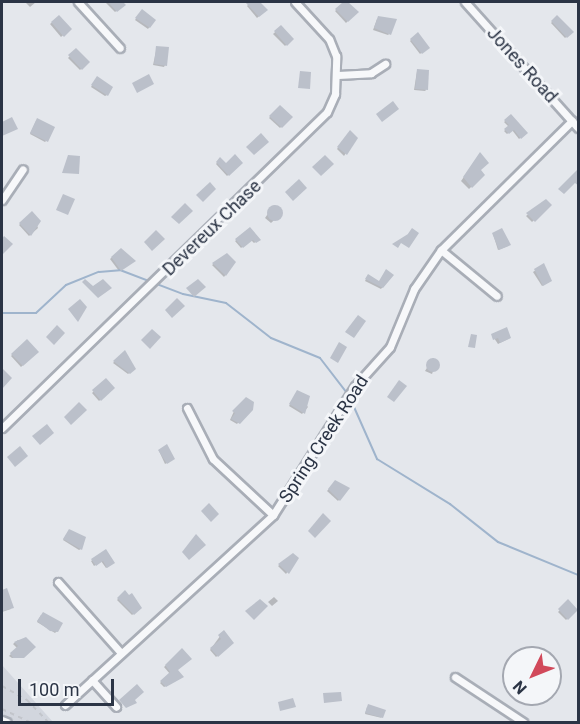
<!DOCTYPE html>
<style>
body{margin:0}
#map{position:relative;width:580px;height:724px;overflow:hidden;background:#e4e7ec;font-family:Roboto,sans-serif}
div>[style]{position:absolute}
.built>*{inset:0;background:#d2d6de}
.shadow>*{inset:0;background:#0003}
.stream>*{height:2px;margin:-1px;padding:0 1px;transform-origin:1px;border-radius:1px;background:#9fb4cc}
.building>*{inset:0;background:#bbc0ca}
.round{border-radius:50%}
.path>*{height:1.5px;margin-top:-0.75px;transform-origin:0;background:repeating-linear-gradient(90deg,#c2c5cb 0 4.5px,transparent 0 9px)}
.roads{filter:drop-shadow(2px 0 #a9aeb7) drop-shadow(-2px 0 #a9aeb7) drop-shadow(0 2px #a9aeb7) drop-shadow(0 -2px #a9aeb7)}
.minor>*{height:7px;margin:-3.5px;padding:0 3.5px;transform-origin:3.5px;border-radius:3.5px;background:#f7f8fa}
span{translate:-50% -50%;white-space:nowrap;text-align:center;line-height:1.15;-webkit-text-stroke:6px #f4f6f9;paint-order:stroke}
.street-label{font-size:18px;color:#2b3445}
.frame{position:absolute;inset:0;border:3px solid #2b3445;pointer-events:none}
.north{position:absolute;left:502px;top:646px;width:60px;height:60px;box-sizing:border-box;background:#f4f6f9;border:2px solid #a4a8b1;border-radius:50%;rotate:227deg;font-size:16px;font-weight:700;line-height:24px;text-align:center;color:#2b3445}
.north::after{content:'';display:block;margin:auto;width:21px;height:27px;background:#d1495b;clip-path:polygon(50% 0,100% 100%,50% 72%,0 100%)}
.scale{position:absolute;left:18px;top:679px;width:96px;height:27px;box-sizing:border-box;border:3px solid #2b3445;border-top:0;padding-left:8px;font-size:18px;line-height:21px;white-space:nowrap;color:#2b3445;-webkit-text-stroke:4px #f4f6f9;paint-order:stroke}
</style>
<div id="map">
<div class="built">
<i style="clip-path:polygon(2px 665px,53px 722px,2px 722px)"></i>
</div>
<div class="shadow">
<i style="clip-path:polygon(25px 2px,36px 2px,30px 7px)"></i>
<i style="clip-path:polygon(105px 2px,121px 2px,124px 5px,115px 12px)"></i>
<i style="clip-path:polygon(251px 2px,258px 2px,266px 10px,257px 18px,247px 6px)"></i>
<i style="clip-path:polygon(346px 2px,356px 12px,346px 23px,335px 11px)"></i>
<i style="clip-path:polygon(142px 11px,154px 20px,148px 29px,135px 20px)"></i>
<i style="clip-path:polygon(59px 17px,70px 29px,61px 37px,50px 24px)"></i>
<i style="clip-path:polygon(557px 17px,572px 32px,565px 38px,551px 23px)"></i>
<i style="clip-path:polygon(377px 19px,389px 34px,388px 35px,373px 30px)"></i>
<i style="clip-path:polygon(281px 27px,292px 39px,285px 46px,273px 34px)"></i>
<i style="clip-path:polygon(417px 34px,428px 47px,420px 54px,410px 41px)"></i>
<i style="clip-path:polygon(157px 47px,165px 65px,164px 67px,153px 65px)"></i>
<i style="clip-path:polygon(76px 50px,88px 62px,80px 70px,68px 58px)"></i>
<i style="clip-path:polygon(417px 71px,426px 90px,425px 91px,414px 90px)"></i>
<i style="clip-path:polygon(96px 79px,107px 95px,105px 96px,91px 87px)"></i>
<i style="clip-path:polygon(280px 107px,291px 117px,280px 128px,269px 118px)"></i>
<i style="clip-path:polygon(511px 116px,526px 133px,519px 139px,512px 130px,507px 134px,504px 131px,509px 127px,504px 122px)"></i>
<i style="clip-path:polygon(36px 121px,46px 141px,45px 142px,30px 134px)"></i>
<i style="clip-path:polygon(350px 132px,356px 138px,344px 156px,337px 149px)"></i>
<i style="clip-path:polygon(480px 154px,479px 171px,483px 175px,469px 189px,461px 181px)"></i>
<i style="clip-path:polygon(220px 159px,226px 165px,241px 162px,227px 176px,216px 164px)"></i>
<i style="clip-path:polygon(546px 201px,550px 205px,532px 222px,526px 216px)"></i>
<i style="clip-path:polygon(274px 205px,282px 213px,271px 223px,265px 218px)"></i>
<i style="clip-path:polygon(32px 213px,38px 228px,29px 236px,19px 225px)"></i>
<i style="clip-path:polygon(250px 229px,259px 239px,254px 243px,251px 240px,241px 248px,235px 241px)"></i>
<i style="clip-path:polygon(493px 234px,508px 246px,498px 250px)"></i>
<i style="clip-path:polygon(121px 250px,133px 262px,119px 271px,110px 259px)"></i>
<i style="clip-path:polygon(226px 255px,234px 262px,224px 277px,212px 265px)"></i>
<i style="clip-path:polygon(543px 265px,549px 282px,542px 286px,533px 272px)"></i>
<i style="clip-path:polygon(392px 275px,381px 289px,365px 281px,367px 277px,379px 282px)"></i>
<i style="clip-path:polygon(492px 335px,510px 338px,498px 344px)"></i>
<i style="clip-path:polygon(27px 341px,37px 352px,21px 367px,11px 356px)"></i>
<i style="clip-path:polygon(124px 352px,134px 369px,128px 374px,113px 363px)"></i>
<i style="clip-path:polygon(433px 358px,437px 361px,432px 374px,425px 371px)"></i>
<i style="clip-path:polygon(106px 380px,113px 388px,99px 401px,92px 393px)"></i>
<i style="clip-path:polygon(296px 393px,308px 407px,302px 414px,289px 406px)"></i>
<i style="clip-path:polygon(252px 405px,237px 424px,230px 420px,235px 409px)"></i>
<i style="clip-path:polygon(159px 451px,172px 460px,165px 464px)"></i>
<i style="clip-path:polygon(335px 482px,348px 488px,338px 501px,327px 491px)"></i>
<i style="clip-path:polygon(68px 532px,81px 549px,79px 550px,63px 540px)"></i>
<i style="clip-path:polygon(106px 551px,112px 564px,106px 568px,101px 561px,94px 566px,91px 561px)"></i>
<i style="clip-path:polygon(293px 555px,297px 558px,286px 574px,278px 566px)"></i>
<i style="clip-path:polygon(6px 590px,11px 609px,2px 612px,2px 591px)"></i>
<i style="clip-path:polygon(125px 592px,141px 608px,132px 615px,117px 600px)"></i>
<i style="clip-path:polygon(274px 597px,278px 601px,272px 606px,268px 602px)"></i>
<i style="clip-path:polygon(568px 602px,576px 610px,566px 620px,558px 612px)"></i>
<i style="clip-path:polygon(41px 615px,57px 631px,55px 633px,37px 622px)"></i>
<i style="clip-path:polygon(223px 632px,232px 643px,216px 657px,210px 650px)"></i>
<i style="clip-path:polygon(18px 640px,34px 647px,22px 658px,12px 658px,9px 656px,17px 648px,13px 644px)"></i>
<i style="clip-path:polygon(182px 651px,176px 670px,181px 678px,164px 687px,160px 683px,170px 674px,164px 667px)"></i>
<i style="clip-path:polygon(367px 707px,382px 718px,365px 714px)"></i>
</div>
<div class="stream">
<i style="left:2px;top:313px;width:34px"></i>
<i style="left:36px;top:313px;width:41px;rotate:-43deg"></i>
<i style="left:66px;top:285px;width:35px;rotate:-22deg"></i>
<i style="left:99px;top:272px;width:21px;rotate:-5deg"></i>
<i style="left:120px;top:270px;width:67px;rotate:20.9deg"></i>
<i style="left:183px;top:294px;width:44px;rotate:11.8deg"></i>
<i style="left:226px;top:303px;width:57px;rotate:37.9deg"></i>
<i style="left:271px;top:338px;width:53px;rotate:22.2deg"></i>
<i style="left:320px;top:358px;width:44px;rotate:52.4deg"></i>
<i style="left:350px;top:398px;width:67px;rotate:66.1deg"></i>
<i style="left:377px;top:459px;width:86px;rotate:31.7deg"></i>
<i style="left:450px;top:504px;width:61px;rotate:38.4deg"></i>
<i style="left:498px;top:542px;width:87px;rotate:22.4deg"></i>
</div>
<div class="building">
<i style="clip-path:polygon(108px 2px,123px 2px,126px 5px,117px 12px)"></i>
<i style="clip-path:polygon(245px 2px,260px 2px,268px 10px,259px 17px)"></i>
<i style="clip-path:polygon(343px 2px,348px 2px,359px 12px,348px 22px,335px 9px)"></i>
<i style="clip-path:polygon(142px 9px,156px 20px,150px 28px,135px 18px)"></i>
<i style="clip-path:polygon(59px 15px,72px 29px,64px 37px,51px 22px)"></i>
<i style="clip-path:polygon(557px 15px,574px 32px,567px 38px,551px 21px)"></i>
<i style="clip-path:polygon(378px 16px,397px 19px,391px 35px,374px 28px)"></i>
<i style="clip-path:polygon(281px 25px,294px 39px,287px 46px,274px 31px)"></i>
<i style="clip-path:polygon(418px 32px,430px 48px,422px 54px,410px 39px)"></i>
<i style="clip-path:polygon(156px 46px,169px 47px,167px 66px,154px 64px)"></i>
<i style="clip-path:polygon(76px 48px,90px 62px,82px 70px,68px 55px)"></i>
<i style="clip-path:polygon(417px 69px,429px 70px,428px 90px,415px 89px)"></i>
<i style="clip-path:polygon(300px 71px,311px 72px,310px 89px,298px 88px)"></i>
<i style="clip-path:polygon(149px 74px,154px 84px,137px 93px,132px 83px)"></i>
<i style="clip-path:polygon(97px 76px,113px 87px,108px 96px,91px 85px)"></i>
<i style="clip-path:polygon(393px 101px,399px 109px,382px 122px,376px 114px)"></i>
<i style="clip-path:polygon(280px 105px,293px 117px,282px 128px,269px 116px)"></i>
<i style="clip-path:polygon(511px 114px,528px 133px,521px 139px,514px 130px,509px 134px,504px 129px,509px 125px,504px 120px)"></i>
<i style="clip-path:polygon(12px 117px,18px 129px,2px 136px,2px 122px)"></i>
<i style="clip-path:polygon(37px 118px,55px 127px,48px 142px,30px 133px)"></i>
<i style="clip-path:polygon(350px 130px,358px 138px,347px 155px,337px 147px)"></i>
<i style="clip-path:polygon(261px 133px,269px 142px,254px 155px,246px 147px)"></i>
<i style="clip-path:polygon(480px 152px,489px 163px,481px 170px,485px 175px,472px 188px,463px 177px)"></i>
<i style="clip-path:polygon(235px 154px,243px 163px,229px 176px,216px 162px,220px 157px,226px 163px)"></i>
<i style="clip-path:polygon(68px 155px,80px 156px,79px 174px,62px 173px)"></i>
<i style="clip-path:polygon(325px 155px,334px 164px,321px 176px,312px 167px)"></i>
<i style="clip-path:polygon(579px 168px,579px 186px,575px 183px,564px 194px,558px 189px)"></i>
<i style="clip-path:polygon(299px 179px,307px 188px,293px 201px,285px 192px)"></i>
<i style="clip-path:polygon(210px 182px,216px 189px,203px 202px,196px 195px)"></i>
<i style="clip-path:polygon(63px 194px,75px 199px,68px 215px,56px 210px)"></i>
<i style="clip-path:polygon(546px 199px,552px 205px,535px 222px,526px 213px)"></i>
<i style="clip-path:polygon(185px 203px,193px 211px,179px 224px,171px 217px)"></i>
<i class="round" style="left:267px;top:205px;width:16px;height:16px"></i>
<i style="clip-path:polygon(32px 211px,41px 221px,31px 236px,19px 223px)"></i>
<i style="clip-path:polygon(250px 227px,261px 240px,256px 243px,253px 240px,243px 248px,235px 239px)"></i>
<i style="clip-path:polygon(412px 228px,419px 233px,409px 248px,401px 243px,398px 248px,392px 244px,408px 234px,405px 238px)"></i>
<i style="clip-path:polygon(502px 228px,511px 245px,499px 250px,492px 233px)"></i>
<i style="clip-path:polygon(156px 230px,165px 239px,152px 251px,144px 242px)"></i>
<i style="clip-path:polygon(4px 236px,13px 244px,2px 255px,2px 239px)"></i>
<i style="clip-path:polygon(121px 248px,136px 261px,121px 271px,111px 257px)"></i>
<i style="clip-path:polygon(227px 253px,236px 262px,226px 276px,212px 263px)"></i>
<i style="clip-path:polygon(544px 263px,552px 281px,543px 286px,534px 269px)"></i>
<i style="clip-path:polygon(386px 269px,394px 275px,383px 288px,365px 279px,368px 274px,379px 281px)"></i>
<i style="clip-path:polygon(85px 279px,93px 286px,103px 279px,112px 288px,98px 298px,82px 282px)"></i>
<i style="clip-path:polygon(198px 279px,206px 287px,194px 297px,186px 288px)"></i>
<i style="clip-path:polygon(177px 298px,185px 306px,172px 318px,165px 310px)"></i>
<i style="clip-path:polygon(80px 299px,87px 307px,78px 322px,68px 309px)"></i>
<i style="clip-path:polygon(358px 315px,366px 321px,354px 338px,345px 332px)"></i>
<i style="clip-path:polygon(57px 325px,65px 333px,54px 345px,46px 337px)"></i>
<i style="clip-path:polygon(507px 327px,511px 338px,500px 343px,498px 338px,493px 340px,491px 334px)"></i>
<i style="clip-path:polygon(152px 329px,161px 337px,150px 349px,141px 340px)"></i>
<i style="clip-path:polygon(471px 334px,477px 335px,475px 348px,468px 347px)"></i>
<i style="clip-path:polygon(27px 339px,39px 352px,23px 366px,11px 354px)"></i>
<i style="clip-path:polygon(339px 342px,347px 347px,338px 363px,330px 358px)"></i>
<i style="clip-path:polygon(125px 350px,136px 369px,130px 374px,113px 361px)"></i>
<i class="round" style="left:426px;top:358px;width:14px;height:14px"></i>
<i style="clip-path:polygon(2px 368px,12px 378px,2px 389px)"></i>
<i style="clip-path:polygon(106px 378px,115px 388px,101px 401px,92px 390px)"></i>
<i style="clip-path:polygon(399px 380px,407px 386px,394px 402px,387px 397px)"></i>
<i style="clip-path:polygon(297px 390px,310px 396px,305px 414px,289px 404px)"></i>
<i style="clip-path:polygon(246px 397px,254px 402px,253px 410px,240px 424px,231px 419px,235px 413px,232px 411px)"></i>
<i style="clip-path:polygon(79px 402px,87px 410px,71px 425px,64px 417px)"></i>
<i style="clip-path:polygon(47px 424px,54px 433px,40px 445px,32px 436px)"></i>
<i style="clip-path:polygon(167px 444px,175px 459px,167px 464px,158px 450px)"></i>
<i style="clip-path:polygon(20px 446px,28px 456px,15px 467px,7px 457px)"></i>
<i style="clip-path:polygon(335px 480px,350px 488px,340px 501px,328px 489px)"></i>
<i style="clip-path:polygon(209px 503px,219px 514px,211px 522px,201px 511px)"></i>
<i style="clip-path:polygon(323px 513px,331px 521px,315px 538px,308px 531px)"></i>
<i style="clip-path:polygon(69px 529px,86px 537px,82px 550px,63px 539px)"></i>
<i style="clip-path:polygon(196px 534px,206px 545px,189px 560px,182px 552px)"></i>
<i style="clip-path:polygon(106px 549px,115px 563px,107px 568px,103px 561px,96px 566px,91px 559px)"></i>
<i style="clip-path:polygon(293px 553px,299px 558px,289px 574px,278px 564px)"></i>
<i style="clip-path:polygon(7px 588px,14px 608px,3px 611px,2px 590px)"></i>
<i style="clip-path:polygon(125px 590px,129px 595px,132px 593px,142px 608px,134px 615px,117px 598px)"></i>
<i style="clip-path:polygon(260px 599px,268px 606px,254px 620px,245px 611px)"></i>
<i style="clip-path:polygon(568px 599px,578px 610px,568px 620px,558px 609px)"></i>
<i style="clip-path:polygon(43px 612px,63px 623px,58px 632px,50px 631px,37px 621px)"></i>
<i style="clip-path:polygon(224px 630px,234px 643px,218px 657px,210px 648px,221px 639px,218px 635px)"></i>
<i style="clip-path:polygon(26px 637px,36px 647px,24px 658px,13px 658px,10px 653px,18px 646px,14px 642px)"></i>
<i style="clip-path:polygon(182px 648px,192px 659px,178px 670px,184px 677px,166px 687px,160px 681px,170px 672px,165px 665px)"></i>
<i style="clip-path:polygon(137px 684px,144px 692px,135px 700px,137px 703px,126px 708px,119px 700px)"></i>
<i style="clip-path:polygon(341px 692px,342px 701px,324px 703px,323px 693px)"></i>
<i style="clip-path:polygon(293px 698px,296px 707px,280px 711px,278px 702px)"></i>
<i style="clip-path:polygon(368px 704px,386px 710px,383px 718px,365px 713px)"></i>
</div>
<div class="path">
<i style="left:2px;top:686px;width:29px;rotate:29deg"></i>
<i style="left:27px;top:700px;width:30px;rotate:46deg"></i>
<i style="left:2px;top:709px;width:31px;rotate:25deg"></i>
</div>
<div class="roads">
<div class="minor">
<i style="left:78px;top:2px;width:62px;rotate:47.6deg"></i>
<i style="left:465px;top:2px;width:169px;rotate:48.1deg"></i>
<i style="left:338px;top:75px;width:33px;rotate:-3deg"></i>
<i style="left:371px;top:73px;width:17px;rotate:-33deg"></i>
<i style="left:2px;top:200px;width:37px;rotate:-56deg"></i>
<i style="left:441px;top:250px;width:72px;rotate:39.4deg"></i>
<i style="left:187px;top:408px;width:57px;rotate:63deg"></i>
<i style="left:213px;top:459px;width:82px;rotate:43deg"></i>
<i style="left:2px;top:428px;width:453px;rotate:-44.2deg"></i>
<i style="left:327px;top:112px;width:20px;rotate:-66deg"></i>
<i style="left:335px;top:94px;width:38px;rotate:-88deg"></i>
<i style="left:336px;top:56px;width:18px;rotate:-112deg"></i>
<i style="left:329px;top:39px;width:50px;rotate:-132.6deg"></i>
<i style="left:58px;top:582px;width:95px;rotate:48.4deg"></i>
<i style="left:455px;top:677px;width:82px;rotate:33.5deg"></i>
<i style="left:92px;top:680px;width:36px;rotate:48deg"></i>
<i style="left:65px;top:705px;width:282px;rotate:-42.4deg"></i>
<i style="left:273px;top:515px;width:153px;rotate:-57.6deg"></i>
<i style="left:355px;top:386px;width:52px;rotate:-48.1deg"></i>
<i style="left:390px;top:347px;width:63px;rotate:-67.5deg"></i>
<i style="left:414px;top:289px;width:47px;rotate:-55.3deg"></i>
<i style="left:441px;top:250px;width:184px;rotate:-44.6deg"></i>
<i style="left:2px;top:720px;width:5px;rotate:22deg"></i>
</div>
</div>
<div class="street-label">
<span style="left:522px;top:65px;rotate:48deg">Jones Road</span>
<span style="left:212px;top:228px;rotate:-44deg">Devereux Chase</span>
<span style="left:324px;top:439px;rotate:-57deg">Spring Creek Road</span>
</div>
<div class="frame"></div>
<div class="north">N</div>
<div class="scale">100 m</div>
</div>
